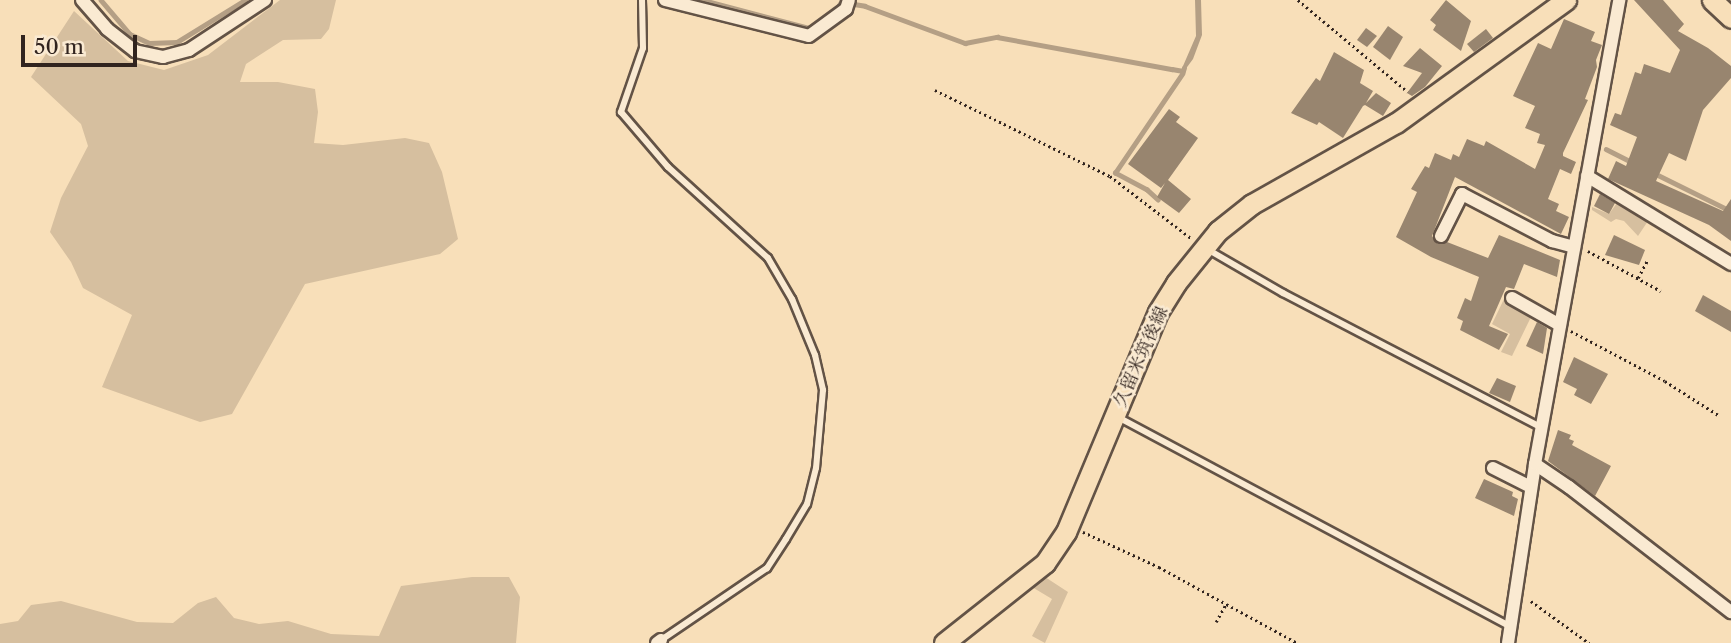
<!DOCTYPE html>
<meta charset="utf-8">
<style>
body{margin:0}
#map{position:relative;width:1731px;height:643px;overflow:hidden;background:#f8dfb9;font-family:"Libre Caslon Text","Noto Serif JP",serif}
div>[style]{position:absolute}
.green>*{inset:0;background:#d6bf9f}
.water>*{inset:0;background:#b49f85}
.stream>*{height:4.5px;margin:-2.25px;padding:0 2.25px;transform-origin:2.25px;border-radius:2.25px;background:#b49f85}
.building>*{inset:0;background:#98856f}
.path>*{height:2.5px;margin-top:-1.25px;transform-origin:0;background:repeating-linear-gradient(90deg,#31241f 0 2px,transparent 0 5.5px)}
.roads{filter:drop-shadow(2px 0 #635346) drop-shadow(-2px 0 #635346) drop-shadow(0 2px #635346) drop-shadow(0 -2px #635346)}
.service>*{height:6px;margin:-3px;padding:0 3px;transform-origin:3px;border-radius:3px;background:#faead2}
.minor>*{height:12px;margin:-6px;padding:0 6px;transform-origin:6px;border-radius:6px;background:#faead2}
.primary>*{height:19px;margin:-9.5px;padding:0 9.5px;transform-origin:9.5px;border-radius:9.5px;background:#f8dfb9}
span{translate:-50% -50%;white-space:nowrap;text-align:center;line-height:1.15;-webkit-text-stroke:5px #faead2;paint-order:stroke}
.street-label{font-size:18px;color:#31241f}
.scale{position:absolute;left:21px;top:35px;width:116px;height:32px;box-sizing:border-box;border:4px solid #31241f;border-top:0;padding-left:9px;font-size:21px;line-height:24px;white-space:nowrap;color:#31241f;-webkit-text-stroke:5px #faead2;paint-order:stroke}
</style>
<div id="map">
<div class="green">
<i style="clip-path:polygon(280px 0,336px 0,329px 29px,321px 39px,283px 40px,246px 64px,240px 82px,278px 82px,315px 89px,318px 112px,314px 143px,343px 145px,405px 138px,429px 143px,442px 172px,458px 239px,440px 254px,305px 284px,232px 414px,200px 422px,102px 387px,132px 315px,83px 288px,71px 262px,50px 232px,61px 198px,88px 146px,81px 124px,31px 77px,74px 11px,128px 61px,164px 70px,208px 55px)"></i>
<i style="clip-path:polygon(1617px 203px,1648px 221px,1638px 236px,1624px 221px,1616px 219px,1611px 222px,1592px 210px,1592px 207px,1609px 214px)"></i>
<i style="clip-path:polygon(1504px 299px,1531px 317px,1512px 356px,1501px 352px,1510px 334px,1492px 324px)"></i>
<i style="clip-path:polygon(472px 577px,509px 577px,520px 597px,516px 643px,0 643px,0 624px,18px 621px,31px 605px,61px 601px,137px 622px,173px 623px,198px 603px,216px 597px,234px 618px,259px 624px,288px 621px,331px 634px,379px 636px,401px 586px)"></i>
<i style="clip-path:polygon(1045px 577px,1068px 592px,1045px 643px,1032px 636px,1052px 599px,1032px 587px)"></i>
</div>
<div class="water">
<i style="clip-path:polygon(1195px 0,1201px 0,1202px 35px,1193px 59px,1182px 74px,1180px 73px,1196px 36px)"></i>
</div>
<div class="stream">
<i style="left:101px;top:0;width:45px;rotate:49.5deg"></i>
<i style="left:130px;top:34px;width:21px;rotate:25deg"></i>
<i style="left:149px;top:43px;width:28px;rotate:-2deg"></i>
<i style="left:177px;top:42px;width:80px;rotate:-31.7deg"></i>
<i style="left:703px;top:0;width:114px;rotate:14.8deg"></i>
<i style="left:836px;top:10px;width:9px;rotate:-58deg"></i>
<i style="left:841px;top:2px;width:24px;rotate:9deg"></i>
<i style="left:865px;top:6px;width:107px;rotate:20.3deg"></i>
<i style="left:965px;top:43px;width:33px;rotate:-11deg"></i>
<i style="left:997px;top:37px;width:178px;rotate:10.4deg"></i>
<i style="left:1172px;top:69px;width:11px;rotate:10deg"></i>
<i style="left:1183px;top:71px;width:3px;rotate:-72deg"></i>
<i style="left:1606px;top:149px;width:30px;rotate:27deg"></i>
<i style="left:1654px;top:173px;width:86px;rotate:26.3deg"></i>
<i style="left:1158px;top:200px;width:15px;rotate:-138deg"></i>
<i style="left:1147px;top:190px;width:36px;rotate:-152deg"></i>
<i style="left:1115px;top:173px;width:120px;rotate:-55.9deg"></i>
</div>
<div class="building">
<i style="clip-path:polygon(1446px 0,1471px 21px,1461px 51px,1433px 30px,1436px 25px,1430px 20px)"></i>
<i style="clip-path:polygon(1634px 0,1663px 0,1684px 24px,1678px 31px,1708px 48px,1731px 66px,1731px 78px,1703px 110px,1686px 161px,1669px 153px,1656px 181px,1723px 211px,1731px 199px,1731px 241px,1709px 225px,1608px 179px,1616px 161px,1626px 166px,1637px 137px,1610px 125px,1615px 113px,1621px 115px,1635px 72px,1641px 74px,1644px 64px,1670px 73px,1680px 50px)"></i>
<i style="clip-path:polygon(1564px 19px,1595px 32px,1591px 41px,1602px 45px,1596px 60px,1597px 67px,1585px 99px,1588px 100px,1563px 153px,1563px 156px,1576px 162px,1571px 174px,1560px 169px,1548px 199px,1559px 204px,1556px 211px,1569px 217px,1561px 234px,1455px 177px,1432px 236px,1438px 244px,1447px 242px,1488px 258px,1499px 235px,1560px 260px,1557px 277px,1524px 264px,1514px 289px,1506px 287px,1489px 326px,1508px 334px,1499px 350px,1460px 330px,1463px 321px,1457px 318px,1465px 298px,1471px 301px,1479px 277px,1431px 257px,1396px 237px,1417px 192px,1411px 189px,1425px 166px,1429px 168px,1435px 153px,1451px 160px,1453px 154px,1459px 157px,1467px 139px,1484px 146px,1486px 141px,1535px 169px,1545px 145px,1537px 143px,1540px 134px,1525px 128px,1535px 106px,1513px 96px,1538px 43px,1551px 49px)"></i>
<i style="clip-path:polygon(1388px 26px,1403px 37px,1390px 60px,1373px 47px)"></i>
<i style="clip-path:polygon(1366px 28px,1377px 36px,1367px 47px,1357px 40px)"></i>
<i style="clip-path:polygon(1486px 29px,1493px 38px,1474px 52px,1467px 44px)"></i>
<i style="clip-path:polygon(1420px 48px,1442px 66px,1425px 87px,1412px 96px,1407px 93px,1422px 73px,1403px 66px)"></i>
<i style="clip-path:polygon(1334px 52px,1364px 70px,1360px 83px,1373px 91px,1366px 103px,1376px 93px,1391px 103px,1383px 116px,1365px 105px,1363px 106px,1343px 138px,1319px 122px,1317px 125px,1291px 113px,1316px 78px,1320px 81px)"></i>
<i style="clip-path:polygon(1169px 109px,1180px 117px,1176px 122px,1198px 138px,1168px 180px,1191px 199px,1179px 213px,1157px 197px,1165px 183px,1161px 188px,1128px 164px)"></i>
<i style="clip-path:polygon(1600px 194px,1615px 203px,1609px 214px,1594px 206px)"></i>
<i style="clip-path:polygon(1614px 235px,1645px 250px,1639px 265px,1605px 255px)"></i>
<i style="clip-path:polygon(1703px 295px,1731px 311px,1731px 332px,1695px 311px)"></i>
<i style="clip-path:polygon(1537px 322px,1547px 328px,1543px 354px,1526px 346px)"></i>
<i style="clip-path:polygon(1574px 357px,1608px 374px,1591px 404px,1574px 395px,1577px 389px,1563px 382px)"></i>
<i style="clip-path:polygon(1497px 378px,1516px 386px,1510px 402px,1489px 393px)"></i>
<i style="clip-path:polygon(1558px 430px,1571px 435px,1569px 439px,1574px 441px,1572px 445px,1611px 466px,1595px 496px,1548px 461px)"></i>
<i style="clip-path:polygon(1484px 479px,1513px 492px,1512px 496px,1518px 499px,1514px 516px,1475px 498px)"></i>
</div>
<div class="path">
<i style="left:1298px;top:0;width:143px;rotate:39.9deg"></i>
<i style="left:935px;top:90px;width:195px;rotate:26.2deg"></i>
<i style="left:1110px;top:176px;width:103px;rotate:37.5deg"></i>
<i style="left:1588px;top:251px;width:83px;rotate:28.7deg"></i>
<i style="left:1638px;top:278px;width:21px;rotate:-62deg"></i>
<i style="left:1571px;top:331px;width:106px;rotate:28deg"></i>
<i style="left:1665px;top:381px;width:65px;rotate:32.5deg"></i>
<i style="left:1083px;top:532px;width:84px;rotate:24.7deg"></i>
<i style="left:1159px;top:567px;width:158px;rotate:28.8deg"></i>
<i style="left:1531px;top:601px;width:72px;rotate:35.9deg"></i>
<i style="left:1216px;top:622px;width:21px;rotate:-61deg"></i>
</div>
<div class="roads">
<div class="service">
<i style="left:642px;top:0;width:48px;rotate:88.8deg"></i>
<i style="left:643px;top:48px;width:68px;rotate:109deg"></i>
<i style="left:621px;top:112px;width:72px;rotate:49.5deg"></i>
<i style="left:668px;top:167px;width:135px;rotate:42.3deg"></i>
<i style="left:768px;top:258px;width:48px;rotate:59.7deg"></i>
<i style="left:792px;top:299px;width:61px;rotate:67.7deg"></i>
<i style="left:815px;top:355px;width:36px;rotate:77deg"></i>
<i style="left:823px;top:390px;width:78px;rotate:95.1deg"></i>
<i style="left:816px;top:468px;width:37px;rotate:104deg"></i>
<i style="left:807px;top:504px;width:41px;rotate:121deg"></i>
<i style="left:786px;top:539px;width:35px;rotate:123deg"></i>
<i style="left:767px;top:568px;width:128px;rotate:145.8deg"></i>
<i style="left:1207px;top:249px;width:88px;rotate:30.1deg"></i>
<i style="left:1283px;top:293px;width:292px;rotate:27.5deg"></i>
<i style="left:1116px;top:416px;width:446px;rotate:28.1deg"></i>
</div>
<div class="minor">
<i style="left:82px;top:0;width:38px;rotate:49deg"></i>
<i style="left:107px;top:29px;width:36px;rotate:38deg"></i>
<i style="left:135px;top:51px;width:29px;rotate:12deg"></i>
<i style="left:163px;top:57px;width:27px;rotate:-15deg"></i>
<i style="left:189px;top:50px;width:91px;rotate:-33.3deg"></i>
<i style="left:665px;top:0;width:148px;rotate:14deg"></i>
<i style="left:809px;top:36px;width:46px;rotate:-36.1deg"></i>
<i style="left:846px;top:9px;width:9px;rotate:-72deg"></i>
<i style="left:1587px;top:176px;width:169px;rotate:31.4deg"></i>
<i style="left:1441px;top:236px;width:47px;rotate:-63.4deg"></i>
<i style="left:1462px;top:194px;width:102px;rotate:27.6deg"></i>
<i style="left:1552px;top:241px;width:23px;rotate:15deg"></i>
<i style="left:1512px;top:298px;width:55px;rotate:29.4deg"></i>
<i style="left:1535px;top:464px;width:41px;rotate:34.1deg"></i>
<i style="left:1569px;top:487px;width:205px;rotate:37.7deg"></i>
<i style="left:1493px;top:468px;width:42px;rotate:26.6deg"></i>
<i style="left:657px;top:643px;width:5px;rotate:-37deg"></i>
<i style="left:1508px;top:643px;width:181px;rotate:-81.4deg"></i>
<i style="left:1535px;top:464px;width:472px;rotate:-79.7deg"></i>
</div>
<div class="primary">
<i style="left:1712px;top:0;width:26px;rotate:43deg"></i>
<i style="left:944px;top:643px;width:129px;rotate:-38.4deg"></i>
<i style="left:1045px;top:563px;width:37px;rotate:-56deg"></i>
<i style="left:1066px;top:532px;width:238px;rotate:-67.3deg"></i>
<i style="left:1158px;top:312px;width:34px;rotate:-58deg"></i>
<i style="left:1176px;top:283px;width:67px;rotate:-51.1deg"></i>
<i style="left:1218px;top:231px;width:43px;rotate:-38.5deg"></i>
<i style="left:1252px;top:204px;width:165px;rotate:-29.4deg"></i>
<i style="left:1396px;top:123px;width:210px;rotate:-35.9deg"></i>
</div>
</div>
<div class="street-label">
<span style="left:1141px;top:357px;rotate:-66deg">久留米筑後線</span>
</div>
<div class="scale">50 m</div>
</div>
